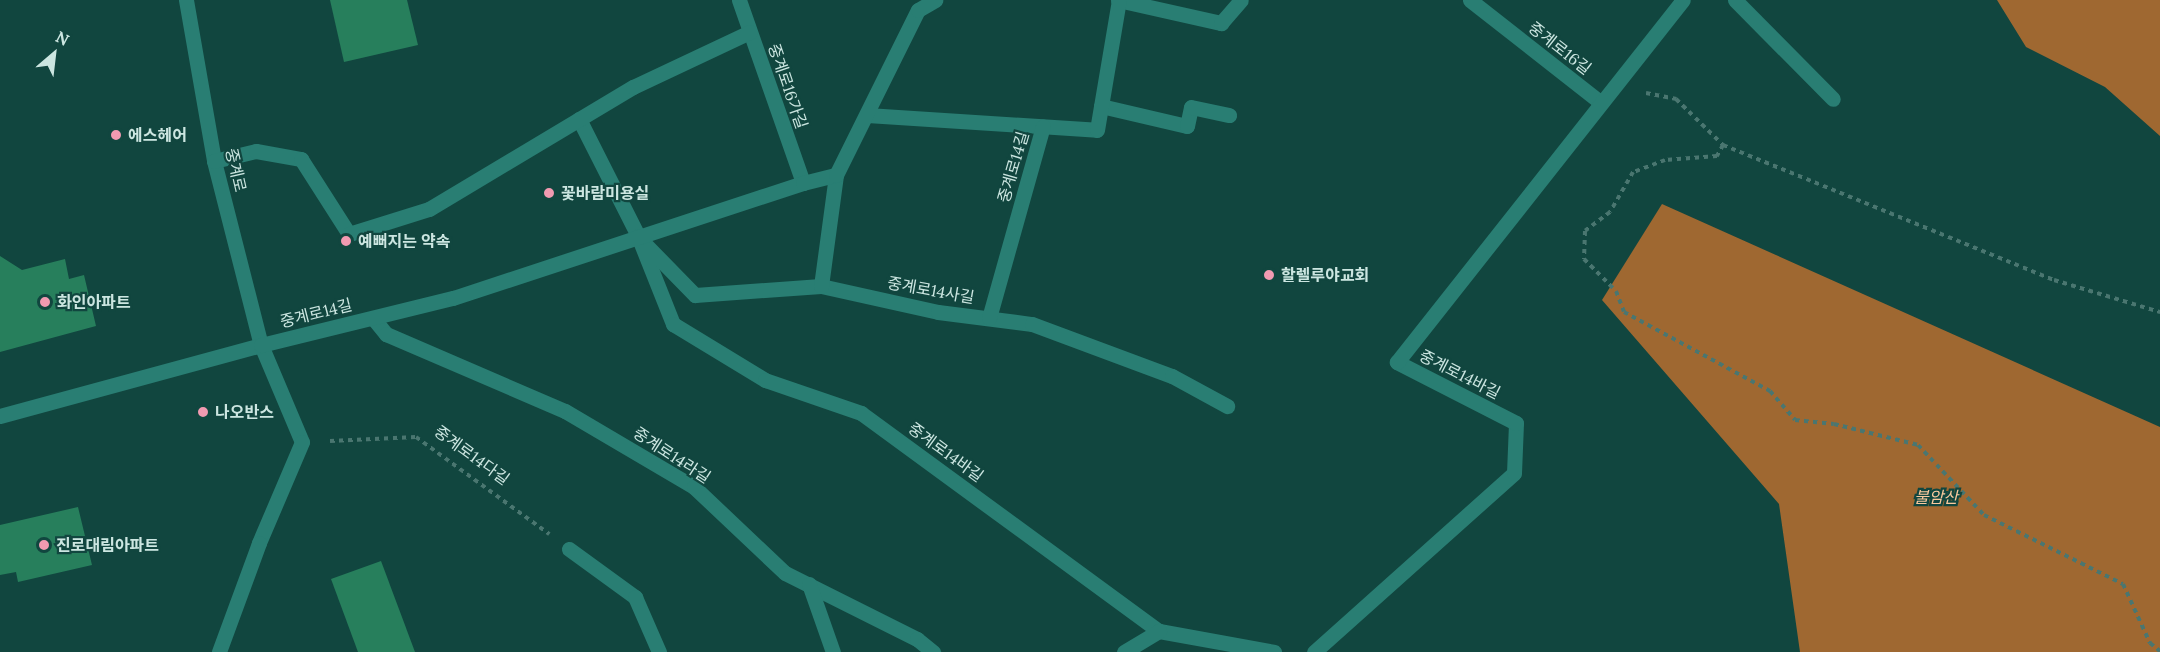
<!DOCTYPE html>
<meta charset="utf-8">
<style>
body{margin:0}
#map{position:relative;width:2160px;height:652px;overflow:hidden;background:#11463f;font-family:Lora,"Noto Sans KR",serif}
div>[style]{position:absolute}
.forest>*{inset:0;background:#9f6831}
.building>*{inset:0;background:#277f5c}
.path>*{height:4px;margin-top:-2px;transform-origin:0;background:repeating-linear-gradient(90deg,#4a7670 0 4.5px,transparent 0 9px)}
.minor>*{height:15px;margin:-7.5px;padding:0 7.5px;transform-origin:7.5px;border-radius:7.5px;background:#297e73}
.dots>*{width:16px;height:16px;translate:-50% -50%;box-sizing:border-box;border:3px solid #11463f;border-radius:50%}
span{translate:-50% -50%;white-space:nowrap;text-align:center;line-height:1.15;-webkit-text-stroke:4.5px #11463f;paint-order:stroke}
.street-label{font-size:16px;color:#cce6e1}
.poi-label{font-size:16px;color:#cce6e1;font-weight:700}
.left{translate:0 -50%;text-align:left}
.park-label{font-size:16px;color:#fac99e;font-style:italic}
.north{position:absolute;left:24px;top:24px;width:60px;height:60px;-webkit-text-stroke:4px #11463f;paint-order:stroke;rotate:28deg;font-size:16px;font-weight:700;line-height:24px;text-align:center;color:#cce6e1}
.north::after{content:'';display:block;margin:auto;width:21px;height:27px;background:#cce6e1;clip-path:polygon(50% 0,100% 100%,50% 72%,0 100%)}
</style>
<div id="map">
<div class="forest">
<i style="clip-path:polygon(1997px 0,2160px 0,2160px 136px,2105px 87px,2026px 47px)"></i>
<i style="clip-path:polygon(1662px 204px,2160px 427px,2160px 652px,1800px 652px,1779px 504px,1602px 300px)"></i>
</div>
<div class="building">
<i style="clip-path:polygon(330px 0,407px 0,418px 45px,344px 62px)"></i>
<i style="clip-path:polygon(0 256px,22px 270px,65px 259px,69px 279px,84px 275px,96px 326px,0 352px)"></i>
<i style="clip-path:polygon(78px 507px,92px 565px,18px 582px,16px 572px,0 575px,0 525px)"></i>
<i style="clip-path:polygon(381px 561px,415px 652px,358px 652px,331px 579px)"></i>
</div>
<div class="path">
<i style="left:1646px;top:93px;width:31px;rotate:11deg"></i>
<i style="left:1676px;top:99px;width:66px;rotate:44.4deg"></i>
<i style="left:1723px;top:145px;width:13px;rotate:119deg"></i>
<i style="left:1717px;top:156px;width:52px;rotate:175.6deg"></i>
<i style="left:1665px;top:160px;width:34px;rotate:159deg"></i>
<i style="left:1633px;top:172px;width:46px;rotate:119.9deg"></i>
<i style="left:1610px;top:212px;width:31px;rotate:143deg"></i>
<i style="left:1585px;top:231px;width:28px;rotate:92deg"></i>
<i style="left:1584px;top:259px;width:45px;rotate:45deg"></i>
<i style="left:1616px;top:291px;width:22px;rotate:69deg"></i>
<i style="left:1624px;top:312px;width:166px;rotate:28.4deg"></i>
<i style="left:1770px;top:391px;width:38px;rotate:49deg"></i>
<i style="left:1795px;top:420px;width:39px;rotate:6deg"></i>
<i style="left:1834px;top:424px;width:87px;rotate:14deg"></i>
<i style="left:1918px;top:445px;width:96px;rotate:46.7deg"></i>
<i style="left:1984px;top:515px;width:155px;rotate:26.4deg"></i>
<i style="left:2123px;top:584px;width:65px;rotate:65.4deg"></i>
<i style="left:2150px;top:643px;width:13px;rotate:39deg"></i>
<i style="left:1723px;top:145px;width:357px;rotate:22.2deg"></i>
<i style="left:2054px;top:280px;width:111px;rotate:16.8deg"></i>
<i style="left:330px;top:441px;width:86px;rotate:-2.7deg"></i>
<i style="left:416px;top:437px;width:165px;rotate:36.1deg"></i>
</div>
<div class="minor">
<i style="left:186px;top:0;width:163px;rotate:80.1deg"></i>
<i style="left:214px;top:161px;width:190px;rotate:75.7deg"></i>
<i style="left:261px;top:345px;width:105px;rotate:67.1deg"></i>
<i style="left:302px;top:442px;width:110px;rotate:113.1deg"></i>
<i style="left:259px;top:543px;width:116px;rotate:110.2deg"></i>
<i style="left:739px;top:0;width:194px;rotate:70.7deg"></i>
<i style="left:1118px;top:0;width:106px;rotate:12.6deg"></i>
<i style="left:1221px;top:23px;width:30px;rotate:-49deg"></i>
<i style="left:1470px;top:0;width:165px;rotate:38.1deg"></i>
<i style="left:1735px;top:0;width:139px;rotate:45.3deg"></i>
<i style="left:1101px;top:106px;width:88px;rotate:13.1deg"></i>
<i style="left:1187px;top:126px;width:19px;rotate:-78deg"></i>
<i style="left:1191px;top:107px;width:39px;rotate:12deg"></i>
<i style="left:867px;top:115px;width:230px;rotate:3.7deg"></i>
<i style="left:1097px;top:130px;width:132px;rotate:-80.4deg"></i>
<i style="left:579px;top:119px;width:131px;rotate:63.2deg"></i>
<i style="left:638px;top:236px;width:95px;rotate:68.3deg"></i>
<i style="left:673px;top:324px;width:108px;rotate:31.3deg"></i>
<i style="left:765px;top:380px;width:102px;rotate:19deg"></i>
<i style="left:861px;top:413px;width:369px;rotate:36.2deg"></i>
<i style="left:1159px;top:631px;width:117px;rotate:10.3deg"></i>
<i style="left:214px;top:161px;width:43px;rotate:-13.4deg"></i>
<i style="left:256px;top:151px;width:46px;rotate:10.1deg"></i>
<i style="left:301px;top:159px;width:89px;rotate:57.4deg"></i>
<i style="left:349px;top:234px;width:84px;rotate:-17.4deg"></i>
<i style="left:429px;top:209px;width:238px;rotate:-30.9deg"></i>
<i style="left:633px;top:87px;width:129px;rotate:-25.2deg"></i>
<i style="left:644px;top:243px;width:73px;rotate:45.6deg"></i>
<i style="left:695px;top:295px;width:126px;rotate:-4.1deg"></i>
<i style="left:821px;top:286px;width:120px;rotate:12.5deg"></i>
<i style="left:938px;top:312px;width:95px;rotate:7.3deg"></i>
<i style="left:1032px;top:324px;width:149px;rotate:20.4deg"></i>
<i style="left:1172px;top:376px;width:63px;rotate:28.6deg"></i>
<i style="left:821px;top:286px;width:112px;rotate:-82.3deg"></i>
<i style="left:373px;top:318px;width:21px;rotate:51deg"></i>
<i style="left:386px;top:334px;width:195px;rotate:23.3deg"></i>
<i style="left:565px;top:411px;width:150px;rotate:30.5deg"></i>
<i style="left:694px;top:487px;width:125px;rotate:43.4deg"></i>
<i style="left:785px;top:573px;width:148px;rotate:26.6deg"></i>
<i style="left:917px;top:639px;width:21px;rotate:39deg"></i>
<i style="left:989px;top:318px;width:199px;rotate:-74.3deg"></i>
<i style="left:0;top:416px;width:270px;rotate:-15.2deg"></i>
<i style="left:261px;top:345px;width:198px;rotate:-13.8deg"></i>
<i style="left:453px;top:298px;width:368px;rotate:-18.2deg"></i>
<i style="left:803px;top:183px;width:34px;rotate:-14deg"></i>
<i style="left:836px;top:175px;width:184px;rotate:-63.6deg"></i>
<i style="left:918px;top:10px;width:20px;rotate:-30deg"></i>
<i style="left:569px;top:549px;width:82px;rotate:36deg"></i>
<i style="left:635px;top:597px;width:60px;rotate:66.4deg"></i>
<i style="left:809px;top:584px;width:72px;rotate:70.6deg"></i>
<i style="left:1124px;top:652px;width:41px;rotate:-31deg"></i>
<i style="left:1314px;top:652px;width:268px;rotate:-41.8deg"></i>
<i style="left:1514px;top:473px;width:50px;rotate:-87.7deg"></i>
<i style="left:1516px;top:423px;width:134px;rotate:-152.9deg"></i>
<i style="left:1397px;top:362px;width:461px;rotate:-51.7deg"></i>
</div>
<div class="dots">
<i style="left:116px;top:135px;background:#f19ab1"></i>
<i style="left:549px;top:193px;background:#f19ab1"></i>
<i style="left:346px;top:241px;background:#f19ab1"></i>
<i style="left:1269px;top:275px;background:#f19ab1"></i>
<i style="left:45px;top:302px;background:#f19ab1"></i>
<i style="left:203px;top:412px;background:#f19ab1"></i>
<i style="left:44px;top:545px;background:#f19ab1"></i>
</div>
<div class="street-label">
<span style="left:1560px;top:48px;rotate:38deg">중계로16길</span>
<span style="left:788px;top:86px;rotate:71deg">중계로16가길</span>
<span style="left:1013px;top:167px;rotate:-74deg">중계로14길</span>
<span style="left:236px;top:170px;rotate:77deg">중계로</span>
<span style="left:931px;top:290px;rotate:10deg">중계로14사길</span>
<span style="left:316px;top:313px;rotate:-14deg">중계로14길</span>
<span style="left:1460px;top:374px;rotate:27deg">중계로14바길</span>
<span style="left:946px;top:452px;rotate:36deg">중계로14바길</span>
<span style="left:472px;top:455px;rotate:36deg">중계로14다길</span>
<span style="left:672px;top:455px;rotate:33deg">중계로14라길</span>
</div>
<div class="poi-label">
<span class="left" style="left:128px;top:135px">에스헤어</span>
<span class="left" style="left:561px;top:193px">꽃바람미용실</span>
<span class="left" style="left:358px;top:241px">예뻐지는 약속</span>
<span class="left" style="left:1281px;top:275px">할렐루야교회</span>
<span class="left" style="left:57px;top:302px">화인아파트</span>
<span class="left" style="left:215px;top:412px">나오반스</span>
<span class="left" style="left:56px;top:545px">진로대림아파트</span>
</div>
<div class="park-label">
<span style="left:1936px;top:497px">불암산</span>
</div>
<div class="north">N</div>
</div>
